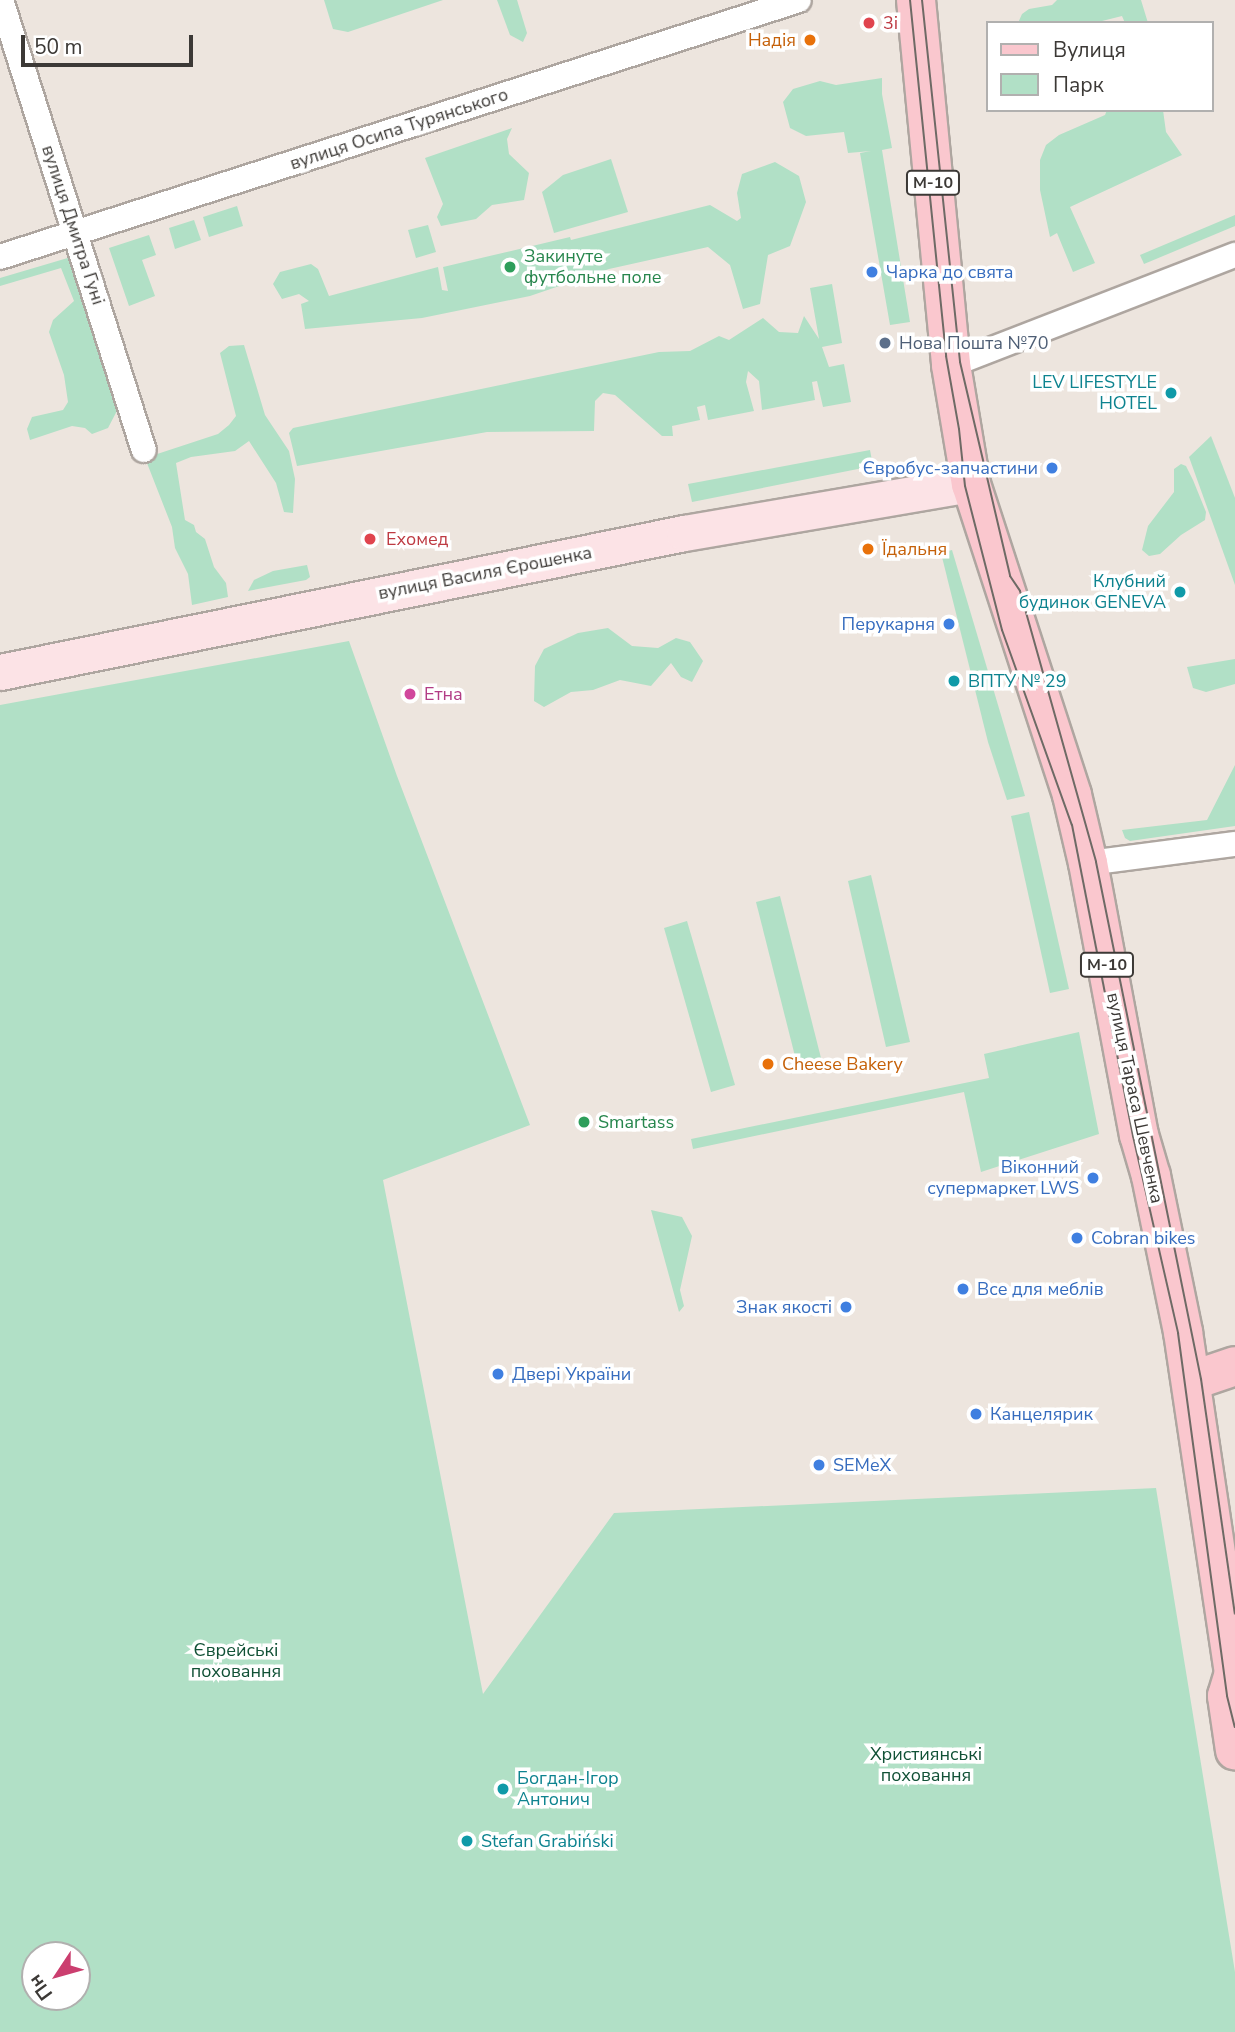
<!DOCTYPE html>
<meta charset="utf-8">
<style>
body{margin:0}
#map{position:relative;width:1235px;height:2032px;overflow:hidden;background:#ede5de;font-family:"Nunito Sans",sans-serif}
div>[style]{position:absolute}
.green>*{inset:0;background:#b1e0c6}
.roads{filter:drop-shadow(2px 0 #aea6a0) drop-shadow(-2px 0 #aea6a0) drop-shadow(0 2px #aea6a0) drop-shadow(0 -2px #aea6a0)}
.street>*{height:24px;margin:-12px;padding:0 12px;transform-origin:12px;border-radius:12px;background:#fff}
.secondary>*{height:35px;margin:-17.5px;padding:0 17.5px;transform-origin:17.5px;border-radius:17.5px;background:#fce3e6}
.primary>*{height:38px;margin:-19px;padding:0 19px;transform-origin:19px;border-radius:19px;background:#fac7ce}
.tram>*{height:2px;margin:-1px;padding:0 1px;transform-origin:1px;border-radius:1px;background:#6e6a65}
.dots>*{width:19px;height:19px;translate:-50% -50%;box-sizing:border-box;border:4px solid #fff;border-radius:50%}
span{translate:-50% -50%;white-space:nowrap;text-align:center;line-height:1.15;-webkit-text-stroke:7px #fff;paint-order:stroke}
.shield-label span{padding:2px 5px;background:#fff;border:2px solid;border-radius:5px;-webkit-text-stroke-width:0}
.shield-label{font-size:16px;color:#3c3936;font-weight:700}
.health-label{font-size:18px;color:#be3a42}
.left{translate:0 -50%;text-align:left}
.food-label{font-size:18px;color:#c56008}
.right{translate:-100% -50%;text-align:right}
.street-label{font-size:18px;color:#3c3936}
.leisure-label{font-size:18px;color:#27864d}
.shop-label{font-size:18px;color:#366cbe}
.service-label{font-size:18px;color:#4e5e75}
.culture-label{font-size:18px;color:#0d838f}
.hotel-label{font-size:18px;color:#b23c85}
.park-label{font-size:18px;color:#115136}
.legend{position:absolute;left:986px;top:21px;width:228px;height:91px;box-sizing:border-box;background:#fff;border:2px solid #b1b0af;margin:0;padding:9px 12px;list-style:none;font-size:21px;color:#3c3936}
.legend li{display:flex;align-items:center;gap:14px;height:35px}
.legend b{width:35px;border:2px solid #b1b0af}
.north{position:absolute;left:21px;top:1941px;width:70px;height:70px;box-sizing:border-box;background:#fff;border:2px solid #b1b0af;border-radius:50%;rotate:234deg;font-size:19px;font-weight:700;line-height:28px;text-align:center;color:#3c3936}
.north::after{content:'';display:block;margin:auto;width:24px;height:32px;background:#cb3e6f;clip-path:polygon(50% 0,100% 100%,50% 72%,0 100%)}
.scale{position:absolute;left:21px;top:35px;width:172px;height:32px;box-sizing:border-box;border:4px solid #3c3936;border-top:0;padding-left:9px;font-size:21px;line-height:24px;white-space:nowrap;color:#3c3936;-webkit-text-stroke:5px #fff;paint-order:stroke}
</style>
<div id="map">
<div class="green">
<i style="clip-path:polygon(324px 0,443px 0,348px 32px,333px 29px)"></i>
<i style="clip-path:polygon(497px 0,517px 0,527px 33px,523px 42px,510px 35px)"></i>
<i style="clip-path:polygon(1057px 0,1141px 0,1148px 23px,1125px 23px,1122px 16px,1094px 23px,1018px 23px,1022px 14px,1029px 9px,1052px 5px)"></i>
<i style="clip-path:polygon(882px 78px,882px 94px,892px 148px,882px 150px,910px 322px,890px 325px,860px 153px,871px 151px,848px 153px,844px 132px,806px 136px,790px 128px,783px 102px,793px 89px,820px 81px,836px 85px)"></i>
<i style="clip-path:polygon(1107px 110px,1163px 110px,1166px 132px,1182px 155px,1070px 207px,1095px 263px,1073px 272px,1057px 233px,1050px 237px,1040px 190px,1040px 160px,1046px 145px,1059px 135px,1105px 115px)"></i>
<i style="clip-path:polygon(512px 128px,507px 139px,509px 154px,529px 173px,524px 200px,492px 205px,476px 219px,441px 226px,437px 217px,443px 204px,425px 158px)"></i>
<i style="clip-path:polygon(611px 159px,628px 212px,554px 233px,542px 192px,563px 175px)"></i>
<i style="clip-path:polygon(775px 162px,799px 176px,806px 202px,790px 246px,768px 255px,760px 304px,743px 309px,730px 265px,708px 247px,609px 269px,530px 296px,422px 318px,305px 329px,301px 304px,309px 301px,299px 294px,282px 299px,273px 284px,280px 272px,311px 264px,318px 269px,329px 296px,438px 267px,442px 290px,448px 291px,443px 267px,570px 237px,571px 240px,710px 205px,737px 221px,741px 218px,737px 193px,742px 174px)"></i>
<i style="clip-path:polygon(237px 206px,243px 226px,209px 237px,203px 217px)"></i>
<i style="clip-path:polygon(1235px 215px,1235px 226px,1144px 264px,1140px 255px)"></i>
<i style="clip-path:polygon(194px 220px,201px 240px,175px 249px,169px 228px)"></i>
<i style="clip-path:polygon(428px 225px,436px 252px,416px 258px,408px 230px)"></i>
<i style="clip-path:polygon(149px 235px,156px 255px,142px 260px,155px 296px,129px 306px,109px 248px)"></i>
<i style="clip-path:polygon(71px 257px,120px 405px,108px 428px,92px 434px,85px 428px,72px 426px,30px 440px,27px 429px,32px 417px,63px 410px,68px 402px,64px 375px,49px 332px,53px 320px,74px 301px,61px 268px,0 286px,0 278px)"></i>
<i style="clip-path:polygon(832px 284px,842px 343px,822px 347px,829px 367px,844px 364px,851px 402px,823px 407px,817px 381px,812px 382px,815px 400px,762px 410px,759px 381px,748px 371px,746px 382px,754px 411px,708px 420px,705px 405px,697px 407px,700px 420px,672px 426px,673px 436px,662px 436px,615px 395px,603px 393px,595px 401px,594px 431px,487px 432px,297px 466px,289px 433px,293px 428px,659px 352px,690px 351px,719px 336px,729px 340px,763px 318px,779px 332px,798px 333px,804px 316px,819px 339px,810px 288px)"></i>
<i style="clip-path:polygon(244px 345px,265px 415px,289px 451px,295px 479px,293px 513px,284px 512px,276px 483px,249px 441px,235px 451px,191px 457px,176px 463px,185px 520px,194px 525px,196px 532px,205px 539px,214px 567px,226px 583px,228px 597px,192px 605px,188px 574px,175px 548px,172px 527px,145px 458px,218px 434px,229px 425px,236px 416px,220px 353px,229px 346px)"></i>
<i style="clip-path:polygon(1211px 436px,1235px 498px,1235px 585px,1189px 457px)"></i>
<i style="clip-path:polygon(870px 450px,873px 466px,692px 502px,688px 484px)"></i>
<i style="clip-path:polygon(1181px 464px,1186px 466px,1193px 480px,1206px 512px,1205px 520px,1181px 535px,1160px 554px,1149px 556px,1142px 550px,1148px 526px,1174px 492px,1174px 469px)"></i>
<i style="clip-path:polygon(952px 550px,1025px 796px,1007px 800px,988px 742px,941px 553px)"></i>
<i style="clip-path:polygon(307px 565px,310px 577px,306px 580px,248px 591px,254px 580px,273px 571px)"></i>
<i style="clip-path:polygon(608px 628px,632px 646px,658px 648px,676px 638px,690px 642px,703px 661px,692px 682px,681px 677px,671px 663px,651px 686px,620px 680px,593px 690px,571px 692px,544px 707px,534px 701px,535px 666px,544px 649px,578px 633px)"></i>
<i style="clip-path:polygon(evenodd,349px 641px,397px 776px,530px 1125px,383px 1180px,483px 1694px,614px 1513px,1156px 1488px,1235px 1972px,1235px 2032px,0 2032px,0 705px,349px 641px,77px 1955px,77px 1997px,35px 1997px,35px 1955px,77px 1955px)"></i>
<i style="clip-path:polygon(1235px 659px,1235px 684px,1206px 692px,1193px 688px,1187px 667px)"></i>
<i style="clip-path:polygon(1235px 765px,1235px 826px,1130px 841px,1125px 838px,1122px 830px,1207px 820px)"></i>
<i style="clip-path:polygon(1029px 812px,1069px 989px,1050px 993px,1011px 816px)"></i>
<i style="clip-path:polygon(871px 875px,910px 1042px,886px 1047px,848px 881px)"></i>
<i style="clip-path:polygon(780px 896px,822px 1062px,798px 1068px,756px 902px)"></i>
<i style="clip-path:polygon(687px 921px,735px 1085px,711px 1092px,664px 928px)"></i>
<i style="clip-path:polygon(1079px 1032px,1099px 1134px,981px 1172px,964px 1092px,693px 1149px,691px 1139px,989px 1078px,984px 1054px)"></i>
<i style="clip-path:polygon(651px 1210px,682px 1217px,692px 1236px,680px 1290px,684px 1306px,679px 1312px)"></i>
</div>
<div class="roads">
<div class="street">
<i style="left:1px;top:0;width:472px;rotate:72.4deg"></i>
<i style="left:0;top:257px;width:839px;rotate:-17.83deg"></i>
<i style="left:951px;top:365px;width:305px;rotate:-21.2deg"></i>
<i style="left:1088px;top:863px;width:148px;rotate:-7.4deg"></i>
</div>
<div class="secondary">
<i style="left:0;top:672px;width:698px;rotate:-11.49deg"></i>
<i style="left:684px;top:533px;width:291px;rotate:-9.7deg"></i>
</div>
<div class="primary">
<i style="left:916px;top:0;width:367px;rotate:84.5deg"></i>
<i style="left:951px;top:365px;width:121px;rotate:80.5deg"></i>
<i style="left:971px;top:484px;width:327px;rotate:72deg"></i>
<i style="left:1072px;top:795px;width:70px;rotate:76.8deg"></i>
<i style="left:1088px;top:863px;width:277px;rotate:79.4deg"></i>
<i style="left:1139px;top:1135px;width:43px;rotate:73.7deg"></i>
<i style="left:1151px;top:1176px;width:159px;rotate:78.4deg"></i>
<i style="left:1183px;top:1332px;width:345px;rotate:81.5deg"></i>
<i style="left:1234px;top:1673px;width:24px;rotate:107deg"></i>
<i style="left:1227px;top:1696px;width:55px;rotate:81.6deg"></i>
<i style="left:1191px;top:1381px;width:46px;rotate:-18.8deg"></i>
</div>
</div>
<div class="tram">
<i style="left:910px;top:0;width:358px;rotate:84.2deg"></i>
<i style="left:946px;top:356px;width:74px;rotate:79.9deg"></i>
<i style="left:959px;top:429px;width:57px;rotate:84deg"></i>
<i style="left:965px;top:486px;width:149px;rotate:75.6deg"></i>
<i style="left:1002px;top:630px;width:207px;rotate:70.3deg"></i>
<i style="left:1072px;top:825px;width:317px;rotate:78.9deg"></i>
<i style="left:1133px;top:1136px;width:202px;rotate:77.1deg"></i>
<i style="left:1178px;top:1333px;width:366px;rotate:82.3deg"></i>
<i style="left:1227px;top:1696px;width:32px;rotate:76deg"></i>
<i style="left:922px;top:0;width:364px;rotate:84deg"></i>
<i style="left:960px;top:362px;width:220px;rotate:76.8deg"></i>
<i style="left:1010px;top:576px;width:18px;rotate:56deg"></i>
<i style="left:1020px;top:591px;width:281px;rotate:74.3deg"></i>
<i style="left:1096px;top:862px;width:528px;rotate:78.52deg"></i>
<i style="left:1201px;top:1379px;width:237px;rotate:81.8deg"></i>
</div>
<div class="dots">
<i style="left:869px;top:23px;background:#e0444e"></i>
<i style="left:810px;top:40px;background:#e8710a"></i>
<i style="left:510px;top:267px;background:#2e9e5b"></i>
<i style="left:872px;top:272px;background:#3f7fe0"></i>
<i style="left:885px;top:343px;background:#5c6f8a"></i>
<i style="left:1171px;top:393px;background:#0f9aa8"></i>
<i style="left:1052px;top:468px;background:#3f7fe0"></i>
<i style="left:370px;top:539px;background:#e0444e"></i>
<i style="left:868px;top:549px;background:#e8710a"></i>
<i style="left:1180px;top:592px;background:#0f9aa8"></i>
<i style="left:949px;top:624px;background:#3f7fe0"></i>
<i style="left:954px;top:681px;background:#0f9aa8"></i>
<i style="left:410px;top:694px;background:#d1479c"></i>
<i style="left:768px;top:1064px;background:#e8710a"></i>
<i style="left:584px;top:1122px;background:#2e9e5b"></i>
<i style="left:1093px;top:1178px;background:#3f7fe0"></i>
<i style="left:1077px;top:1238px;background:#3f7fe0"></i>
<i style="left:963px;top:1289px;background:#3f7fe0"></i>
<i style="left:846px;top:1307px;background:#3f7fe0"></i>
<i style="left:498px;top:1374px;background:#3f7fe0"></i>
<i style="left:976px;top:1414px;background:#3f7fe0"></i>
<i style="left:819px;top:1465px;background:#3f7fe0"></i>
<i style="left:503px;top:1789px;background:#0f9aa8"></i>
<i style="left:467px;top:1841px;background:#0f9aa8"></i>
</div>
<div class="shield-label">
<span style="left:933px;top:183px">М-10</span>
<span style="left:1107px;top:965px">М-10</span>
</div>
<div class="health-label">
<span class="left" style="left:883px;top:23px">3і</span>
<span class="left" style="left:386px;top:539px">Ехомед</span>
</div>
<div class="food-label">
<span class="right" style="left:796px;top:40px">Надія</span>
<span class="left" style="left:882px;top:549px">Їдальня</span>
<span class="left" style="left:782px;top:1064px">Cheese Bakery</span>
</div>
<div class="street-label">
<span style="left:399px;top:129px;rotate:-18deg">вулиця Осипа Турянського</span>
<span style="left:73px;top:225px;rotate:72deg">вулиця Дмитра Гуні</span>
<span style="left:485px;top:573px;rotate:-11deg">вулиця Василя Єрошенка</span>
<span style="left:1135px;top:1098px;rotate:78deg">вулиця Тараса Шевченка</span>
</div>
<div class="leisure-label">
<span class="left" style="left:524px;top:267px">Закинуте<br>футбольне поле</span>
<span class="left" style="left:598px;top:1122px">Smartass</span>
</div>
<div class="shop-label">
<span class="left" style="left:886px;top:272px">Чарка до свята</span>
<span class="right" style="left:1038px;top:468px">Євробус-запчастини</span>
<span class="right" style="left:935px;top:624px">Перукарня</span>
<span class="right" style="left:1079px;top:1178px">Віконний<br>супермаркет LWS</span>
<span class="left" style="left:1091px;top:1238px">Cobran bikes</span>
<span class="left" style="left:977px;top:1289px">Все для меблів</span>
<span class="right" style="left:832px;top:1307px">Знак якості</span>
<span class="left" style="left:512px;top:1374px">Двері України</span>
<span class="left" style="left:990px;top:1414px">Канцелярик</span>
<span class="left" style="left:833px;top:1465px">SEMeX</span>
</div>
<div class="service-label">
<span class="left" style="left:899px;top:343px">Нова Пошта №70</span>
</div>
<div class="culture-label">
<span class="right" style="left:1157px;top:393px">LEV LIFESTYLE<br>HOTEL</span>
<span class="right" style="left:1166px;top:592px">Клубний<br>будинок GENEVA</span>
<span class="left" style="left:968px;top:681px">ВПТУ № 29</span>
<span class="left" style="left:517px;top:1789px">Богдан-Ігор<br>Антонич</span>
<span class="left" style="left:481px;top:1841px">Stefan Grabiński</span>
</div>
<div class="hotel-label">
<span class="left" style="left:424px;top:694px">Етна</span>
</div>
<div class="park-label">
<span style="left:236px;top:1661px">Єврейські<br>поховання</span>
<span style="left:926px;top:1765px">Християнські<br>поховання</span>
</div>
<ul class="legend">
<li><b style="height:9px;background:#fac7ce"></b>Вулиця</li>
<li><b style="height:19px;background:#b1e0c6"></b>Парк</li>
</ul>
<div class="north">Пн</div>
<div class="scale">50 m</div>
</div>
